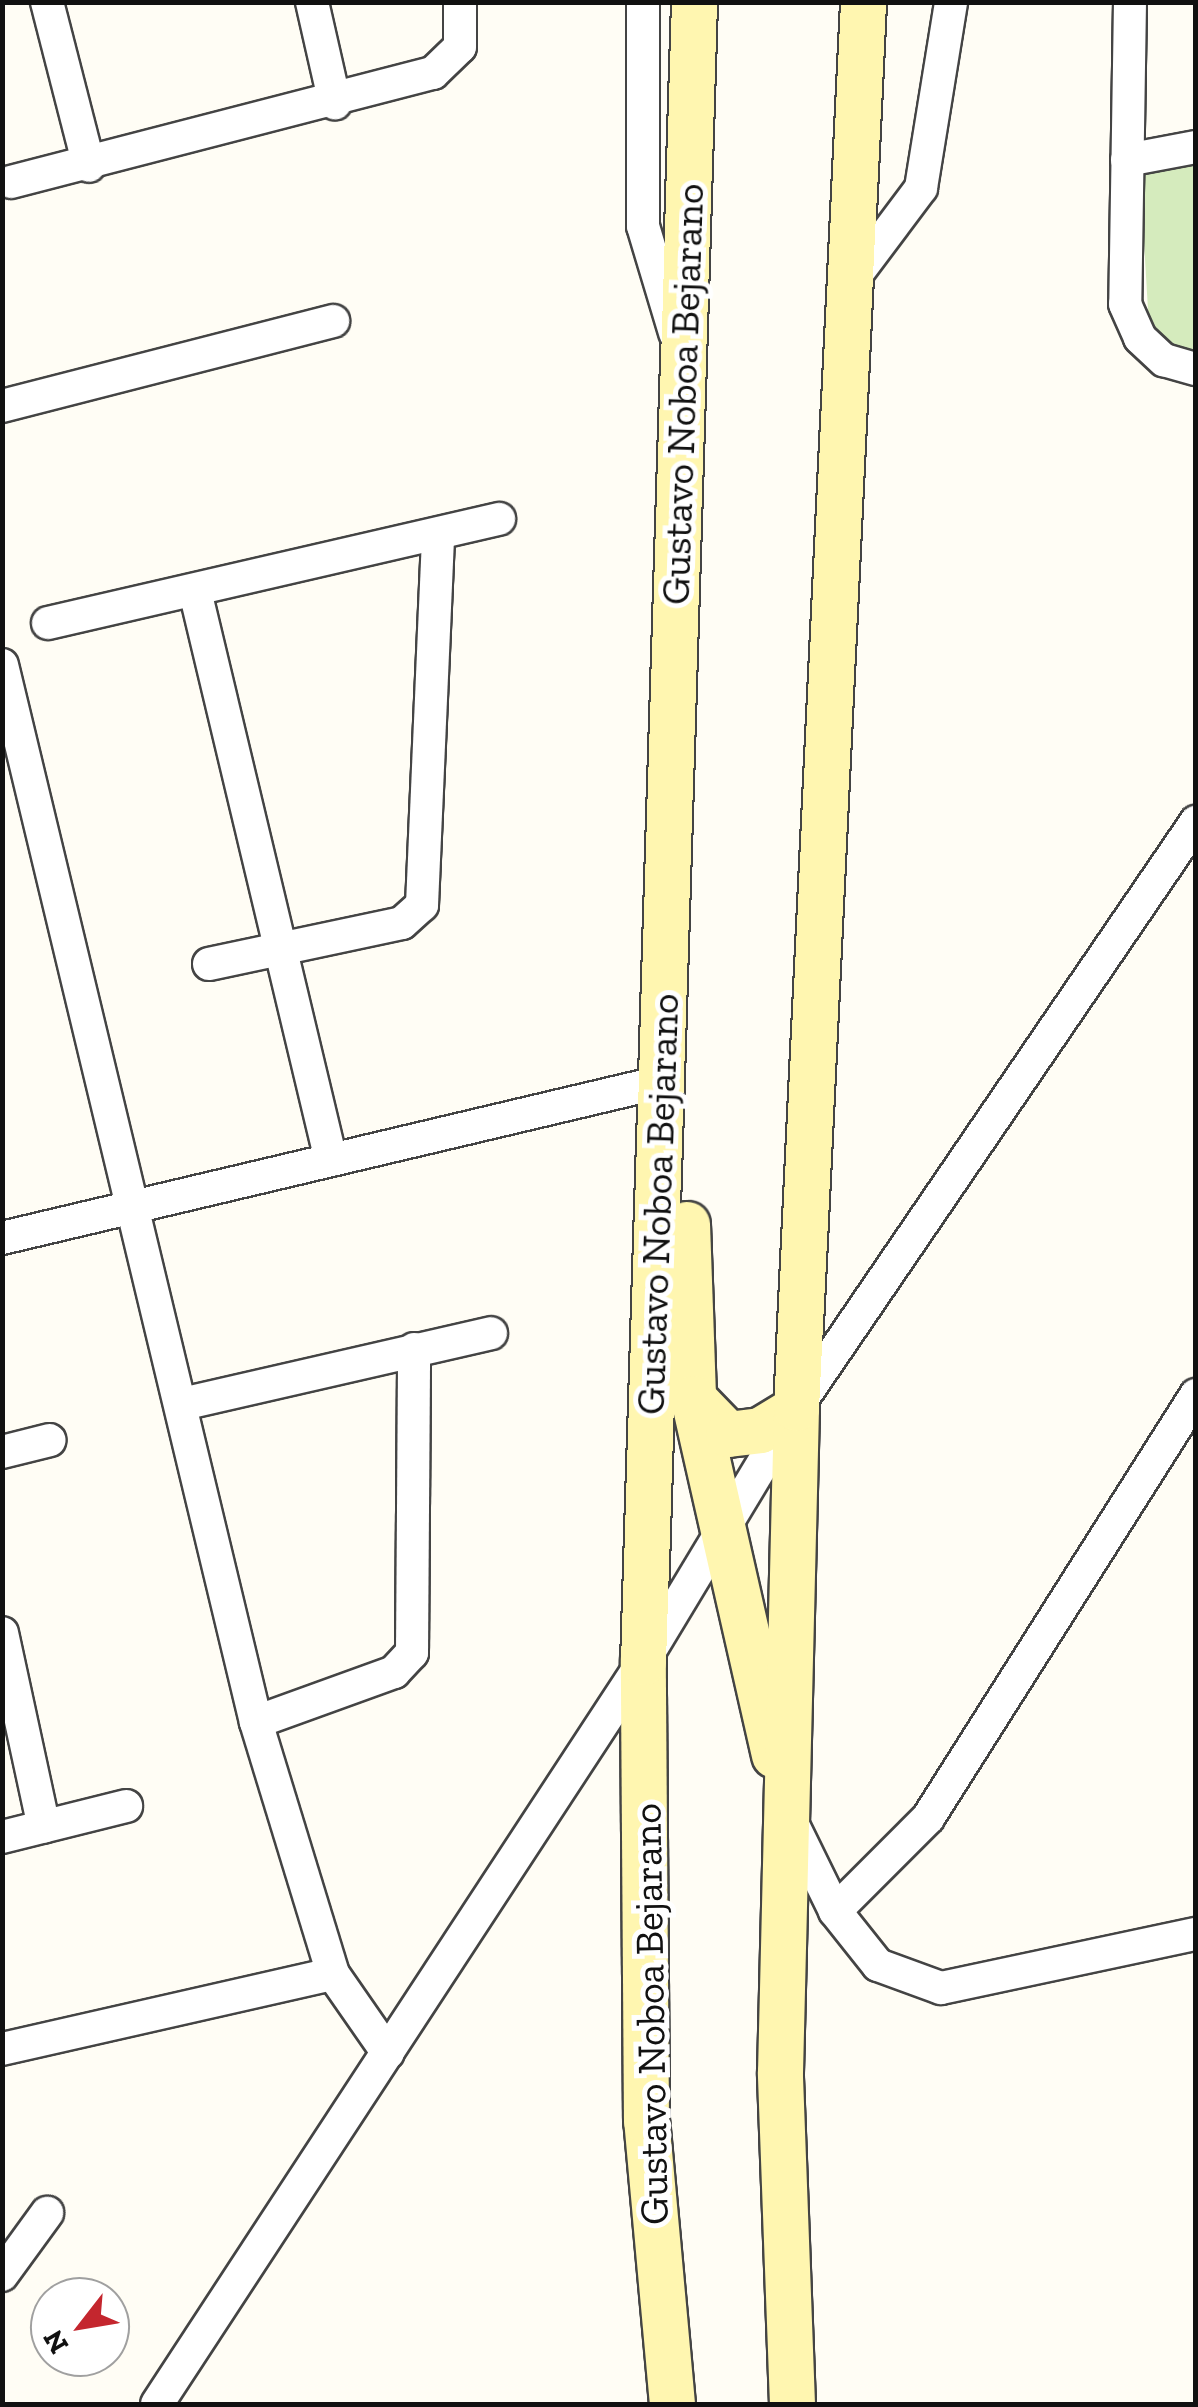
<!DOCTYPE html>
<style>
body{margin:0}
#map{position:relative;width:1198px;height:2407px;overflow:hidden;background:#fffdf5;font-family:"Zilla Slab",serif}
div>[style]{position:absolute}
.green>*{inset:0;background:#d5ebbd}
.roads{filter:drop-shadow(2px 0 #444) drop-shadow(-2px 0 #444) drop-shadow(0 2px #444) drop-shadow(0 -2px #444)}
.street>*{height:32px;margin:-16px;padding:0 16px;transform-origin:16px;border-radius:16px;background:#fff}
.secondary>*{height:45px;margin:-22.5px;padding:0 22.5px;transform-origin:22.5px;border-radius:22.5px;background:#fff6b0}
span{translate:-50% -50%;white-space:nowrap;text-align:center;line-height:1.15;-webkit-text-stroke:10px #fff;paint-order:stroke}
.street-label{font-size:40px;color:#111}
.frame{position:absolute;inset:0;border:5px solid #111;pointer-events:none}
.north{position:absolute;left:30px;top:2277px;width:100px;height:100px;box-sizing:border-box;background:#fff;border:2px solid #a0a0a0;border-radius:50%;rotate:239deg;font-size:28px;font-weight:700;line-height:40px;text-align:center;color:#111}
.north::after{content:'';display:block;margin:auto;width:35px;height:45px;background:#c4262e;clip-path:polygon(50% 0,100% 100%,50% 72%,0 100%)}
</style>
<div id="map">
<div class="green">
<i style="clip-path:polygon(1195px 156px,1195px 353px,1174px 350px,1149px 327px,1140px 173px)"></i>
</div>
<div class="roads">
<div class="street">
<i style="left:47px;top:2px;width:169px;rotate:75.6deg"></i>
<i style="left:312px;top:2px;width:104px;rotate:77.2deg"></i>
<i style="left:643px;top:2px;width:224px;rotate:90deg"></i>
<i style="left:643px;top:226px;width:112px;rotate:73.3deg"></i>
<i style="left:1130px;top:2px;width:302px;rotate:90.9deg"></i>
<i style="left:1125px;top:304px;width:37px;rotate:66deg"></i>
<i style="left:1140px;top:338px;width:33px;rotate:43deg"></i>
<i style="left:1164px;top:360px;width:33px;rotate:16deg"></i>
<i style="left:1127px;top:160px;width:70px;rotate:-10.7deg"></i>
<i style="left:11px;top:182px;width:436px;rotate:-14.5deg"></i>
<i style="left:433px;top:73px;width:37px;rotate:-44deg"></i>
<i style="left:460px;top:47px;width:45px;rotate:-90deg"></i>
<i style="left:849px;top:284px;width:120px;rotate:-53.1deg"></i>
<i style="left:921px;top:188px;width:188px;rotate:-80.8deg"></i>
<i style="left:2px;top:406px;width:342px;rotate:-14.4deg"></i>
<i style="left:195px;top:591px;width:585px;rotate:76.56deg"></i>
<i style="left:48px;top:623px;width:463px;rotate:-13deg"></i>
<i style="left:2px;top:665px;width:1087px;rotate:76.49deg"></i>
<i style="left:256px;top:1722px;width:264px;rotate:73deg"></i>
<i style="left:333px;top:1974px;width:96px;rotate:55.2deg"></i>
<i style="left:209px;top:964px;width:197px;rotate:-12deg"></i>
<i style="left:402px;top:923px;width:27px;rotate:-42deg"></i>
<i style="left:422px;top:905px;width:370px;rotate:-87.5deg"></i>
<i style="left:2px;top:1238px;width:677px;rotate:-13.32deg"></i>
<i style="left:182px;top:1404px;width:317px;rotate:-12.9deg"></i>
<i style="left:2px;top:1452px;width:49px;rotate:-14deg"></i>
<i style="left:2px;top:1633px;width:198px;rotate:77.8deg"></i>
<i style="left:256px;top:1722px;width:147px;rotate:-19.9deg"></i>
<i style="left:394px;top:1672px;width:26px;rotate:-47deg"></i>
<i style="left:412px;top:1653px;width:304px;rotate:-89.6deg"></i>
<i style="left:789px;top:1817px;width:105px;rotate:63.9deg"></i>
<i style="left:835px;top:1911px;width:69px;rotate:51.5deg"></i>
<i style="left:878px;top:1965px;width:67px;rotate:20.1deg"></i>
<i style="left:941px;top:1988px;width:261px;rotate:-12deg"></i>
<i style="left:2px;top:1837px;width:128px;rotate:-14deg"></i>
<i style="left:835px;top:1911px;width:132px;rotate:-45deg"></i>
<i style="left:928px;top:1818px;width:501px;rotate:-57.64deg"></i>
<i style="left:2px;top:2049px;width:339px;rotate:-12.8deg"></i>
<i style="left:2px;top:2275px;width:77px;rotate:-54deg"></i>
<i style="left:157px;top:2404px;width:887px;rotate:-56.78deg"></i>
<i style="left:643px;top:1662px;width:297px;rotate:-58.9deg"></i>
<i style="left:796px;top:1408px;width:710px;rotate:-55.68deg"></i>
</div>
<div class="secondary">
<i style="left:687px;top:1224px;width:174px;rotate:88deg"></i>
<i style="left:693px;top:1398px;width:366px;rotate:77.2deg"></i>
<i style="left:693px;top:1398px;width:50px;rotate:45.8deg"></i>
<i style="left:728px;top:1434px;width:32px;rotate:-7deg"></i>
<i style="left:760px;top:1430px;width:42px;rotate:-31.4deg"></i>
<i style="left:672px;top:2404px;width:284px;rotate:-95.2deg"></i>
<i style="left:646px;top:2121px;width:459px;rotate:-90.4deg"></i>
<i style="left:643px;top:1662px;width:1661px;rotate:-88.24deg"></i>
<i style="left:792px;top:2404px;width:332px;rotate:-92.1deg"></i>
<i style="left:780px;top:2072px;width:664px;rotate:-88.62deg"></i>
<i style="left:796px;top:1408px;width:1408px;rotate:-87.27deg"></i>
</div>
</div>
<div class="street-label">
<span style="left:682px;top:394px;rotate:-88deg">Gustavo Noboa Bejarano</span>
<span style="left:657px;top:1204px;rotate:-88deg">Gustavo Noboa Bejarano</span>
<span style="left:650px;top:2014px;rotate:-91deg">Gustavo Noboa Bejarano</span>
</div>
<div class="frame"></div>
<div class="north">N</div>
</div>
